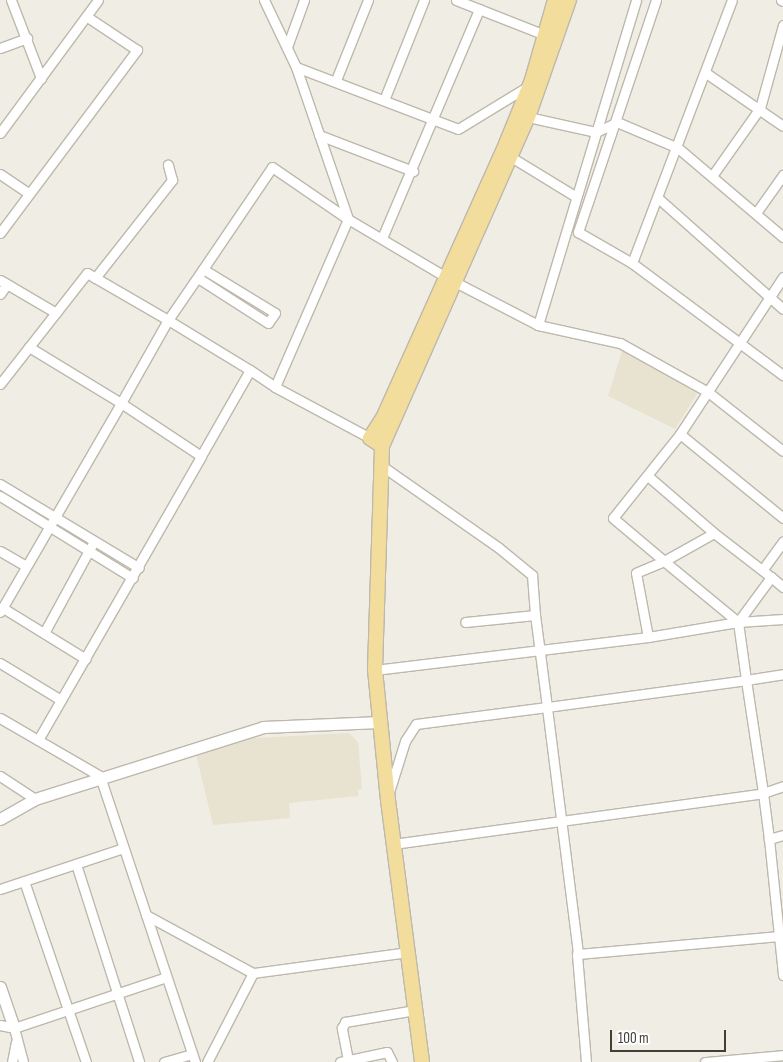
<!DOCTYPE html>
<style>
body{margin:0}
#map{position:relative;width:783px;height:1062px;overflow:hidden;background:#f0ede5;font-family:"Sofia Sans Condensed",sans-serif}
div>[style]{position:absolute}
.education>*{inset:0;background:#e8e2d0}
.roads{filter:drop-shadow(1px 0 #beb8ac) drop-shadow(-1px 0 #beb8ac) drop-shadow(0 1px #beb8ac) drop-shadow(0 -1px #beb8ac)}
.minor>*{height:9px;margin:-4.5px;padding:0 4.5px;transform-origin:4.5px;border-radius:4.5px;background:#fff}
.tertiary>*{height:11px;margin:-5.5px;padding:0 5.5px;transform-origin:5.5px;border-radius:5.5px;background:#fff}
.primary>*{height:14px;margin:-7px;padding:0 7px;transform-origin:7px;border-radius:7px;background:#f2dd9c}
span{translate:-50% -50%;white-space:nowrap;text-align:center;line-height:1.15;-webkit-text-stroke:4.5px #fff;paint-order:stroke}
.scale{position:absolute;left:610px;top:1030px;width:116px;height:22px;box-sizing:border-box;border:2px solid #423e35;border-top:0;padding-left:6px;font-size:15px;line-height:18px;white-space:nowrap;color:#423e35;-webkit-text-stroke:4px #fff;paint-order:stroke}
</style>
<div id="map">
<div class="education">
<i style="clip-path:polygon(623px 348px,702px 386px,675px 429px,608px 396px)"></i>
<i style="clip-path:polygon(349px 733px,358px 742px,362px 789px,358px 790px,358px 796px,289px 803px,290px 818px,213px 825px,196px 754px,253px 738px)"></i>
</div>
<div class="roads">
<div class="minor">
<i style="left:11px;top:0;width:84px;rotate:69deg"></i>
<i style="left:264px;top:0;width:74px;rotate:64.5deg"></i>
<i style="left:296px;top:67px;width:161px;rotate:71.1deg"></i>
<i style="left:348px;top:219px;width:183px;rotate:113.5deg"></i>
<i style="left:456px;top:0;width:96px;rotate:21.5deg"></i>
<i style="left:656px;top:0;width:245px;rotate:108.6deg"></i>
<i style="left:578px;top:232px;width:62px;rotate:29.9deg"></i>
<i style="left:632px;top:263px;width:188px;rotate:36.6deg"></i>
<i style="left:781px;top:0;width:2px;rotate:27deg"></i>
<i style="left:287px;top:47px;width:50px;rotate:-70.1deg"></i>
<i style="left:0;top:48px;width:29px;rotate:-20deg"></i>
<i style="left:296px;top:67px;width:173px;rotate:20.9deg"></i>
<i style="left:458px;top:129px;width:84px;rotate:-31.4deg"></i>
<i style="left:706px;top:73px;width:93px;rotate:34.5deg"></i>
<i style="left:336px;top:80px;width:86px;rotate:-68.2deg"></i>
<i style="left:384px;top:100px;width:108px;rotate:-68.2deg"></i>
<i style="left:528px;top:117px;width:70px;rotate:12.4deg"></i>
<i style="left:596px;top:132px;width:23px;rotate:-25deg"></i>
<i style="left:617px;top:122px;width:66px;rotate:23.1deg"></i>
<i style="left:678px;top:148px;width:138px;rotate:40.3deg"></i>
<i style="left:0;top:133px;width:165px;rotate:-53.6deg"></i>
<i style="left:319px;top:135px;width:101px;rotate:21deg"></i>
<i style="left:511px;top:157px;width:75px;rotate:31.4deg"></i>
<i style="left:0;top:174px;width:34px;rotate:34deg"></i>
<i style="left:712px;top:176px;width:83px;rotate:-54.8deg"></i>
<i style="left:760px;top:108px;width:86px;rotate:-74.5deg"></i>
<i style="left:658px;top:198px;width:167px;rotate:41.6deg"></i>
<i style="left:756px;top:213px;width:47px;rotate:-54.6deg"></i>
<i style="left:0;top:233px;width:229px;rotate:-53.2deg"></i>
<i style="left:137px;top:50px;width:61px;rotate:-146.3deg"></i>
<i style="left:382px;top:238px;width:249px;rotate:-67deg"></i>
<i style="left:632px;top:263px;width:281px;rotate:-69.2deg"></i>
<i style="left:203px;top:269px;width:123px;rotate:-55.9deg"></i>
<i style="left:272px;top:167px;width:92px;rotate:34.4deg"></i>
<i style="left:348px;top:219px;width:114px;rotate:30.6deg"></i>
<i style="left:783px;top:277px;width:188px;rotate:123.3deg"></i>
<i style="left:680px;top:434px;width:107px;rotate:128.6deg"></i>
<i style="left:613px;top:518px;width:67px;rotate:40.1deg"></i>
<i style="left:664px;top:561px;width:30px;rotate:157deg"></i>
<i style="left:636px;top:573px;width:65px;rotate:79.4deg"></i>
<i style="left:648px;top:637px;width:91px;rotate:-9.5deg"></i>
<i style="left:738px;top:622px;width:56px;rotate:-53.7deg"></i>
<i style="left:771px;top:577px;width:16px;rotate:40deg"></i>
<i style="left:95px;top:278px;width:125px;rotate:-51.8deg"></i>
<i style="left:172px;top:180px;width:16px;rotate:-105deg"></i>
<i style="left:0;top:280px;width:65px;rotate:30.5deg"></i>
<i style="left:455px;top:282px;width:93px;rotate:27.4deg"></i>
<i style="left:538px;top:325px;width:84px;rotate:12.4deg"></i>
<i style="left:620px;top:343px;width:101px;rotate:29.1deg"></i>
<i style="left:708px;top:392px;width:95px;rotate:38.2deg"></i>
<i style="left:0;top:294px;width:12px;rotate:-55deg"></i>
<i style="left:538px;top:325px;width:339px;rotate:-73.2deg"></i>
<i style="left:250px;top:370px;width:99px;rotate:119.7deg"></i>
<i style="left:201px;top:456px;width:96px;rotate:-146.5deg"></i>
<i style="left:121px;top:403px;width:95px;rotate:-60.5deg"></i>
<i style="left:168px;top:320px;width:96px;rotate:31.4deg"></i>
<i style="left:250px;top:370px;width:30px;rotate:34deg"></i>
<i style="left:275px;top:387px;width:108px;rotate:28.2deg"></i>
<i style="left:0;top:384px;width:141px;rotate:-51.9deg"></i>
<i style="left:87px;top:273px;width:94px;rotate:30.1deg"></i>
<i style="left:168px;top:320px;width:62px;rotate:-55.5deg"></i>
<i style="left:203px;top:269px;width:84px;rotate:31.4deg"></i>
<i style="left:275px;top:313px;width:12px;rotate:125deg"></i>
<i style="left:268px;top:323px;width:83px;rotate:-147.3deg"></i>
<i style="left:680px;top:434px;width:133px;rotate:39.2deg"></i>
<i style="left:382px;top:466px;width:143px;rotate:35deg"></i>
<i style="left:499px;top:548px;width:43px;rotate:39.3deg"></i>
<i style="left:532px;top:575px;width:40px;rotate:85.7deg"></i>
<i style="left:649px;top:477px;width:86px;rotate:40.7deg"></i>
<i style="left:0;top:484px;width:162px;rotate:31.1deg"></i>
<i style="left:0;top:496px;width:156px;rotate:31.7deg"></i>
<i style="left:0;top:551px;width:30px;rotate:30deg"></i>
<i style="left:763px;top:569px;width:34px;rotate:-54deg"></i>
<i style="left:3px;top:608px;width:97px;rotate:31.6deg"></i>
<i style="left:0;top:612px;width:241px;rotate:-59.9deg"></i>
<i style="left:121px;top:403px;width:108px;rotate:-148.7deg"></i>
<i style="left:783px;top:619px;width:45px;rotate:176.2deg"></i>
<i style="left:738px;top:622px;width:59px;rotate:82.1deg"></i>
<i style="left:746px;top:680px;width:37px;rotate:-9deg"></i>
<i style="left:738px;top:622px;width:96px;rotate:-140.5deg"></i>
<i style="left:664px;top:561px;width:57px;rotate:-29.2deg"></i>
<i style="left:714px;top:533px;width:72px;rotate:37.7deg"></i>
<i style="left:44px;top:633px;width:100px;rotate:-61.4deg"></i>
<i style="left:0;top:663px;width:71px;rotate:31.2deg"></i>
<i style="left:375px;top:670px;width:275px;rotate:-6.9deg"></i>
<i style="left:0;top:718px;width:44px;rotate:30.1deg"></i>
<i style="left:0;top:776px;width:42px;rotate:33.3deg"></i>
<i style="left:390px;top:789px;width:50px;rotate:-72.6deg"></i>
<i style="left:405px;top:741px;width:20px;rotate:-57deg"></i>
<i style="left:416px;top:724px;width:132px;rotate:-7.4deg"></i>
<i style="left:547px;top:707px;width:93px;rotate:-97.4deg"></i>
<i style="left:535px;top:615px;width:70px;rotate:174.3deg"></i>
<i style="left:783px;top:835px;width:15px;rotate:164deg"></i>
<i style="left:769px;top:839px;width:137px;rotate:84.1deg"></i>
<i style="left:393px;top:844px;width:373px;rotate:-7.8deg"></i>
<i style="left:763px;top:793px;width:46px;rotate:82.6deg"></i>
<i style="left:76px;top:864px;width:208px;rotate:72.3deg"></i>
<i style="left:24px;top:881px;width:191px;rotate:71.1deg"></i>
<i style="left:0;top:889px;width:130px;rotate:-18.4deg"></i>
<i style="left:146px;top:915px;width:122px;rotate:28.5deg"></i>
<i style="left:253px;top:973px;width:100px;rotate:117.3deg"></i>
<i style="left:578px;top:953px;width:248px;rotate:-97.2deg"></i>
<i style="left:547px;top:707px;width:201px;rotate:-7.7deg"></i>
<i style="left:746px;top:680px;width:114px;rotate:81.4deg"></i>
<i style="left:763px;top:793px;width:21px;rotate:-19deg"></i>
<i style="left:253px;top:973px;width:156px;rotate:-7.7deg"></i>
<i style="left:0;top:1025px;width:14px;rotate:12deg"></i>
<i style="left:14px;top:1028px;width:160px;rotate:-18.5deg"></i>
<i style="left:14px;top:1028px;width:35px;rotate:75deg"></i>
<i style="left:348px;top:1060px;width:33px;rotate:-101deg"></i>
<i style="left:342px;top:1028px;width:7px;rotate:-63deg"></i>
<i style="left:345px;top:1022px;width:71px;rotate:-9.7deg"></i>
<i style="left:12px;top:1062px;width:20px;rotate:-79deg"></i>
<i style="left:164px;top:1062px;width:29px;rotate:-16deg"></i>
<i style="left:195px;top:1062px;width:301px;rotate:-108.4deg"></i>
<i style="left:100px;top:776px;width:72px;rotate:-149.9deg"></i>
<i style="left:38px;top:740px;width:327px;rotate:-60.1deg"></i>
<i style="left:340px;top:1062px;width:48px;rotate:-12deg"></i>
<i style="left:387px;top:1052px;width:11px;rotate:63deg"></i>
<i style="left:586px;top:1062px;width:108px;rotate:-94.8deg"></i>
<i style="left:577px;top:954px;width:204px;rotate:-5.1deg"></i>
<i style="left:705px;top:1062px;width:78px;rotate:-5.1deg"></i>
</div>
<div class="tertiary">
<i style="left:0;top:819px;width:40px;rotate:-29.7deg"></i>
<i style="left:35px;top:799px;width:239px;rotate:-17.5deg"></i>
<i style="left:263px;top:727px;width:117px;rotate:-2.4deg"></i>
<i style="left:0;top:987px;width:43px;rotate:71.1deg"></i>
</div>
<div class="primary">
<i style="left:382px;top:446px;width:14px;rotate:-146deg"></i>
<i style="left:370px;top:438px;width:24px;rotate:-57deg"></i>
<i style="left:383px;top:418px;width:300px;rotate:-65.8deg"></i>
<i style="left:506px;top:144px;width:69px;rotate:-67.9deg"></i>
<i style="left:532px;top:80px;width:83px;rotate:-74deg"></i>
<i style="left:422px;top:1062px;width:264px;rotate:-97.4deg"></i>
<i style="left:388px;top:800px;width:131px;rotate:-95.7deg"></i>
<i style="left:375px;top:670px;width:224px;rotate:-88.2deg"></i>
<i style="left:382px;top:446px;width:360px;rotate:-66.1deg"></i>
<i style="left:528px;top:117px;width:124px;rotate:-70.7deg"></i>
</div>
</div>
<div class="scale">100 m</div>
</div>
